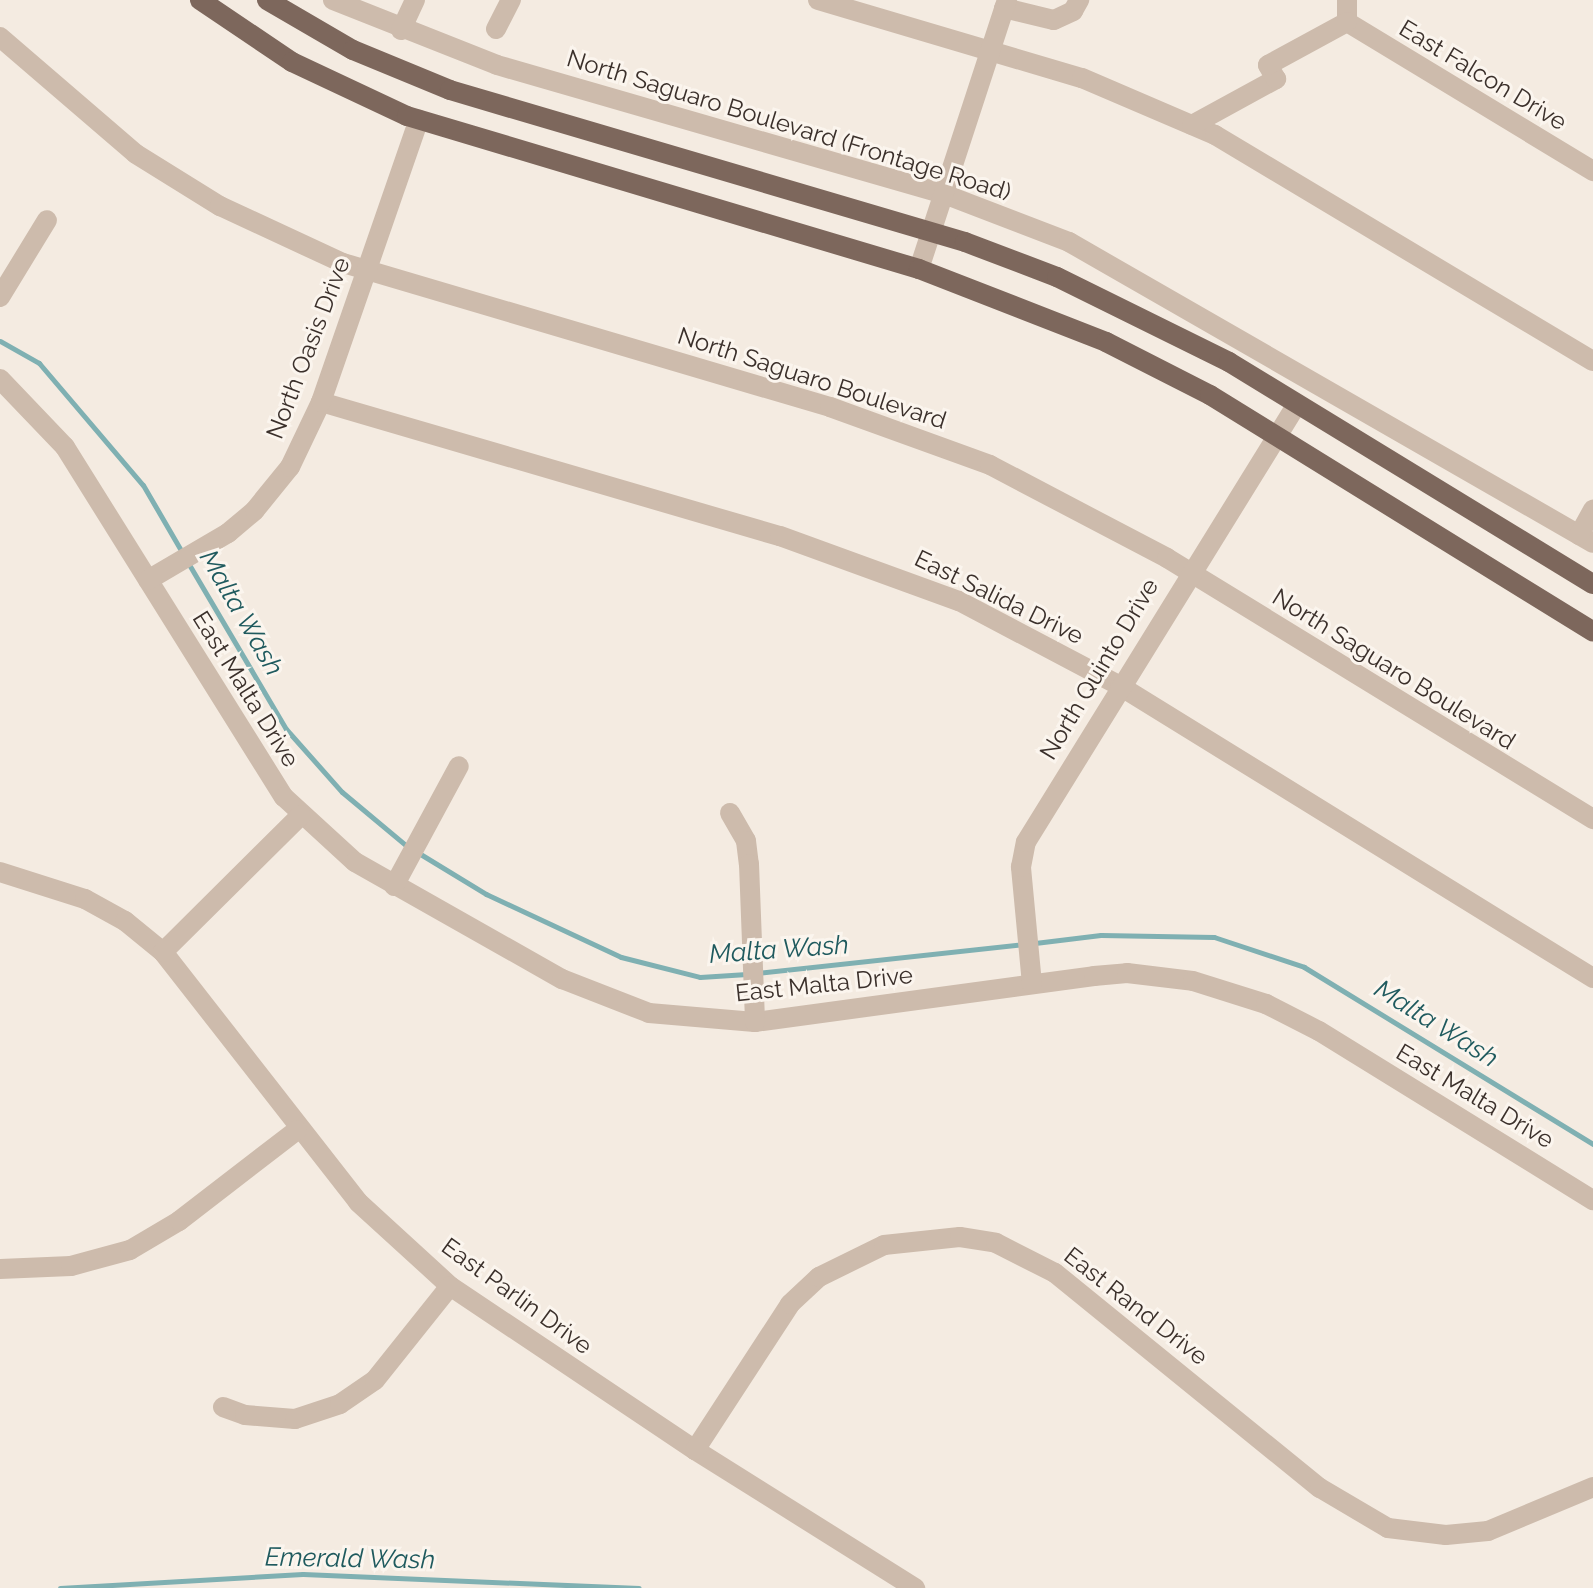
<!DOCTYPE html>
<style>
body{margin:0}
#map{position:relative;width:1593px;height:1588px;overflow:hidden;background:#f4ebe1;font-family:Raleway,sans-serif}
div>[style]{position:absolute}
.stream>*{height:5px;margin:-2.5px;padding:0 2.5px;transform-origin:2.5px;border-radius:2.5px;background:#7fb0b2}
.minor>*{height:20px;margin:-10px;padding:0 10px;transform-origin:10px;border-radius:10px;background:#cdbbac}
.major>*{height:20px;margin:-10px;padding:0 10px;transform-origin:10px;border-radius:10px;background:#7d675c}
span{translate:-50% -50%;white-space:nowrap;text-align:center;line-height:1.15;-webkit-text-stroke:6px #fbf5ee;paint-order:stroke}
.street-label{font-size:24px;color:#3b302b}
.water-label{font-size:26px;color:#1f5a5e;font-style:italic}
</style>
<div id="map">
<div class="stream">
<i style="left:0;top:341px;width:45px;rotate:29.4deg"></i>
<i style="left:39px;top:363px;width:160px;rotate:49.6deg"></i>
<i style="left:143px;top:485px;width:78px;rotate:59.8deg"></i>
<i style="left:187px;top:561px;width:195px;rotate:59.5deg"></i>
<i style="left:286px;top:729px;width:84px;rotate:48.4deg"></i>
<i style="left:342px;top:792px;width:86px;rotate:39.8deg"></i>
<i style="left:417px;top:852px;width:81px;rotate:31.3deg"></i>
<i style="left:486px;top:894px;width:149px;rotate:25deg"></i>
<i style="left:621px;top:957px;width:81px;rotate:14.2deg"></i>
<i style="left:700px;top:977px;width:47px;rotate:-3.7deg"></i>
<i style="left:1035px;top:943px;width:66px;rotate:-6.9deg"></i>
<i style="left:1101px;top:935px;width:113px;rotate:1deg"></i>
<i style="left:1214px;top:937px;width:95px;rotate:18.4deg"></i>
<i style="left:1304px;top:967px;width:339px;rotate:31.5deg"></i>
<i style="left:757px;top:973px;width:270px;rotate:-6.2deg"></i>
<i style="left:60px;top:1588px;width:243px;rotate:-3.3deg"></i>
<i style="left:303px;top:1574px;width:336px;rotate:2.4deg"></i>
</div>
<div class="minor">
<i style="left:333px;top:0;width:176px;rotate:21.6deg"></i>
<i style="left:497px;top:65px;width:465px;rotate:16.1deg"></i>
<i style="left:944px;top:194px;width:134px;rotate:21deg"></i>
<i style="left:1069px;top:242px;width:604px;rotate:29.87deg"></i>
<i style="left:818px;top:0;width:275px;rotate:16.5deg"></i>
<i style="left:1082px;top:78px;width:145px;rotate:23.2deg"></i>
<i style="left:1215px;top:135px;width:440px;rotate:30.9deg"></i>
<i style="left:1347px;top:0;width:22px;rotate:90deg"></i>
<i style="left:1004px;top:8px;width:51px;rotate:13.5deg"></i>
<i style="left:1054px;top:20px;width:21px;rotate:-25deg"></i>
<i style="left:1073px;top:11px;width:13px;rotate:-61deg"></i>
<i style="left:1347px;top:22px;width:288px;rotate:31.2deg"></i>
<i style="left:496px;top:29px;width:33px;rotate:-63deg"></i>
<i style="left:401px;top:30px;width:33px;rotate:-65deg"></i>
<i style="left:0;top:37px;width:179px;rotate:40.7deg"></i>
<i style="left:136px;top:154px;width:99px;rotate:31.8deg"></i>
<i style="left:220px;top:206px;width:136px;rotate:24.9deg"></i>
<i style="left:343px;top:263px;width:508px;rotate:16.47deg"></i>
<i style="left:830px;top:407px;width:170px;rotate:19.9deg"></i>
<i style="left:990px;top:465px;width:200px;rotate:27.7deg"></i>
<i style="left:1167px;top:558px;width:500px;rotate:31.5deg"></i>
<i style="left:1192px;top:125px;width:96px;rotate:-28.7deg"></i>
<i style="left:1276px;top:79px;width:16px;rotate:-120deg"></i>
<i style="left:1268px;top:65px;width:90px;rotate:-28.6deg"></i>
<i style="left:919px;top:269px;width:283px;rotate:-71.9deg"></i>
<i style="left:0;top:297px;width:90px;rotate:-58.6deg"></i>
<i style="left:0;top:379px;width:94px;rotate:46.3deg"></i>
<i style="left:65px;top:447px;width:413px;rotate:58deg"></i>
<i style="left:284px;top:797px;width:96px;rotate:42.5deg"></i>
<i style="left:355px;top:862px;width:238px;rotate:29.5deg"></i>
<i style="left:562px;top:979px;width:93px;rotate:21.3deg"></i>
<i style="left:649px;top:1013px;width:106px;rotate:4.9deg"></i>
<i style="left:755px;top:1022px;width:342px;rotate:-7.7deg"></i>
<i style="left:1094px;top:976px;width:33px;rotate:-5deg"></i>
<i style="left:1127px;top:973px;width:66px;rotate:6.9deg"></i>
<i style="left:1193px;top:981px;width:77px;rotate:17.5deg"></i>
<i style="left:1266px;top:1004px;width:59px;rotate:27deg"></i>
<i style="left:1319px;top:1031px;width:322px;rotate:31.7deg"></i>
<i style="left:321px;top:402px;width:478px;rotate:16.3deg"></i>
<i style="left:780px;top:536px;width:190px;rotate:20deg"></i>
<i style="left:959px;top:601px;width:182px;rotate:27.8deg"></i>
<i style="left:1120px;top:686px;width:556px;rotate:31.69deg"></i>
<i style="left:1579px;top:535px;width:29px;rotate:-61deg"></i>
<i style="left:148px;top:580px;width:93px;rotate:-30.4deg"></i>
<i style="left:228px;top:533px;width:35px;rotate:-40deg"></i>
<i style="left:255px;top:510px;width:55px;rotate:-50.9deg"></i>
<i style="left:290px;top:467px;width:72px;rotate:-64.5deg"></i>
<i style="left:321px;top:402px;width:299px;rotate:-70.9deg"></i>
<i style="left:730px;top:813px;width:32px;rotate:60deg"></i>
<i style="left:746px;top:841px;width:23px;rotate:83deg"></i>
<i style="left:749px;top:864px;width:158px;rotate:87.8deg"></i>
<i style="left:0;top:872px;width:89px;rotate:17.6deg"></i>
<i style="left:85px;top:899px;width:46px;rotate:28.8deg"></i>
<i style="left:125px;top:921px;width:49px;rotate:39.2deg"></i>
<i style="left:163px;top:952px;width:317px;rotate:52deg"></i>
<i style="left:358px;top:1202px;width:125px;rotate:42.4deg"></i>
<i style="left:450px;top:1286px;width:295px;rotate:33.8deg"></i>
<i style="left:695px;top:1450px;width:260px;rotate:32.1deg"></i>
<i style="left:394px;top:886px;width:136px;rotate:-61.6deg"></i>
<i style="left:163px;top:952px;width:194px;rotate:-44.8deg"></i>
<i style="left:1032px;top:984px;width:118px;rotate:-95.4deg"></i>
<i style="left:1021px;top:867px;width:25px;rotate:-79deg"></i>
<i style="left:1026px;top:842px;width:515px;rotate:-58.25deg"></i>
<i style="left:0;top:1269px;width:71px;rotate:-2.4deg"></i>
<i style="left:71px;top:1266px;width:61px;rotate:-15.2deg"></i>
<i style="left:130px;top:1250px;width:57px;rotate:-30.6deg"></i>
<i style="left:179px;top:1221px;width:149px;rotate:-37.6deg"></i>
<i style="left:223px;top:1407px;width:23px;rotate:20deg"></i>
<i style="left:245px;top:1415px;width:50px;rotate:4.6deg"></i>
<i style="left:295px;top:1419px;width:47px;rotate:-18.4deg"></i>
<i style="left:340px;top:1404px;width:42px;rotate:-34.4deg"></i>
<i style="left:375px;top:1380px;width:120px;rotate:-51.4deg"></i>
<i style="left:695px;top:1450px;width:174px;rotate:-56.9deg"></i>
<i style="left:790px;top:1304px;width:40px;rotate:-43deg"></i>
<i style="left:819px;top:1277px;width:72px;rotate:-26.2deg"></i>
<i style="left:884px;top:1245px;width:76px;rotate:-6deg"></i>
<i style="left:960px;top:1237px;width:36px;rotate:9deg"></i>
<i style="left:996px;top:1243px;width:66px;rotate:27deg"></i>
<i style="left:1055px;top:1273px;width:341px;rotate:39.1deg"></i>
<i style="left:1320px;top:1488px;width:79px;rotate:30.5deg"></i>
<i style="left:1388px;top:1528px;width:58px;rotate:6.9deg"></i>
<i style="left:1446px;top:1535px;width:42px;rotate:-5.4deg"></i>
<i style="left:1488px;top:1531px;width:114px;rotate:-22.7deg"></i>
</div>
<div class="major">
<i style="left:200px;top:0;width:111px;rotate:34deg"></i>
<i style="left:292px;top:62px;width:127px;rotate:25.2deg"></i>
<i style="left:407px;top:116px;width:534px;rotate:16.64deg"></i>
<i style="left:919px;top:269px;width:201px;rotate:21.3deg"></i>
<i style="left:1106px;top:342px;width:117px;rotate:27deg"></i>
<i style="left:1210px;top:395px;width:450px;rotate:31.7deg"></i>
<i style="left:267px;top:0;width:99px;rotate:30.2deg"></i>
<i style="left:353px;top:50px;width:105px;rotate:22.4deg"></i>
<i style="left:450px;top:90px;width:537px;rotate:16.44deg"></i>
<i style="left:965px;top:242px;width:98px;rotate:20.8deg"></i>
<i style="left:1057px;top:277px;width:192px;rotate:26.3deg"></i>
<i style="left:1229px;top:362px;width:426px;rotate:31.4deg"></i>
</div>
<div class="street-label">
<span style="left:1483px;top:75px;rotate:31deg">East Falcon Drive</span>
<span style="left:789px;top:125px;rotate:17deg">North Saguaro Boulevard (Frontage Road)</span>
<span style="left:308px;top:348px;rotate:-69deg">North Oasis Drive</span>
<span style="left:812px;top:378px;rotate:18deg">North Saguaro Boulevard</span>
<span style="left:999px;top:597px;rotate:26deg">East Salida Drive</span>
<span style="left:1099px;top:669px;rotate:-59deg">North Quinto Drive</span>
<span style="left:1394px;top:669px;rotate:32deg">North Saguaro Boulevard</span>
<span style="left:246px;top:689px;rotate:58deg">East Malta Drive</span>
<span style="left:824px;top:984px;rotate:-6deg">East Malta Drive</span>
<span style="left:1475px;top:1096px;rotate:31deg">East Malta Drive</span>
<span style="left:517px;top:1296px;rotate:36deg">East Parlin Drive</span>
<span style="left:1136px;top:1306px;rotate:38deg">East Rand Drive</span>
</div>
<div class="water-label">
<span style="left:241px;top:613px;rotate:60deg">Malta Wash</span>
<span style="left:779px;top:950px;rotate:-4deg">Malta Wash</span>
<span style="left:1436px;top:1024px;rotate:32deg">Malta Wash</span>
<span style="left:350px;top:1559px;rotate:1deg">Emerald Wash</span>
</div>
</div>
